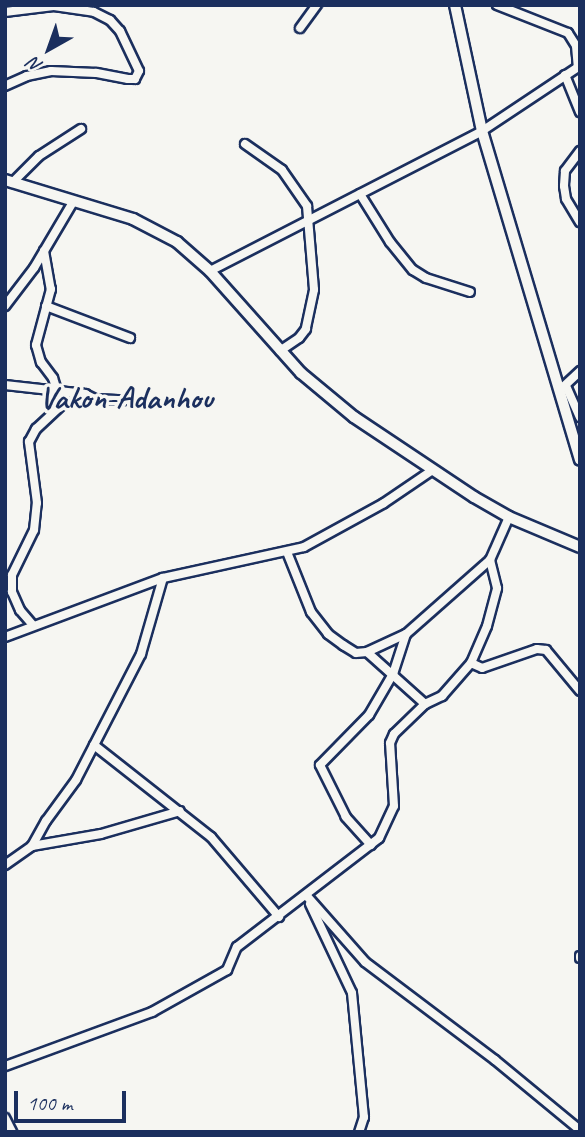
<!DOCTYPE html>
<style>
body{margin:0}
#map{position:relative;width:585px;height:1137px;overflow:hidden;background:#f6f6f2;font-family:Caveat,sans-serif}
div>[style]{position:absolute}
.roads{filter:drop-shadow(2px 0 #1b2f5e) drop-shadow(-2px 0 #1b2f5e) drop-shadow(0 2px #1b2f5e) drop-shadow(0 -2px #1b2f5e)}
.street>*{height:8px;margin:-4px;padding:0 4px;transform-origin:4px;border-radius:4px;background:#f6f6f2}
.secondary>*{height:10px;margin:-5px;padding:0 5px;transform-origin:5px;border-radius:5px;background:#f6f6f2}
span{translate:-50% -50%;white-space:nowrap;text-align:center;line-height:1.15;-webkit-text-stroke:7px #f6f6f2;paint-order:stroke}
.quarter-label{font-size:32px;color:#1b2f5e;font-weight:700}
.frame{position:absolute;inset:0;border:7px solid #1b2f5e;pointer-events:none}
.north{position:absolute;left:14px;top:14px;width:70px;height:70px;-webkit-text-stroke:5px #f6f6f2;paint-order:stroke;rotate:220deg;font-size:19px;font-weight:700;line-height:28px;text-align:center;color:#1b2f5e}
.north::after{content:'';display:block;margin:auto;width:24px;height:32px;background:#1b2f5e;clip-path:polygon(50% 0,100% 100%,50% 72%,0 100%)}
.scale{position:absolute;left:14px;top:1091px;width:112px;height:32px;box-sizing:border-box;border:4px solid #1b2f5e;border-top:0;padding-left:9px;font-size:21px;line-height:24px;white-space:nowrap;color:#1b2f5e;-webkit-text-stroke:5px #f6f6f2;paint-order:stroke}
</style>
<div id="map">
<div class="roads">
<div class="street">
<i style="left:497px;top:5px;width:76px;rotate:21.5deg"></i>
<i style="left:568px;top:33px;width:15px;rotate:58deg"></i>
<i style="left:576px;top:46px;width:21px;rotate:85deg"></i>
<i style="left:5px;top:12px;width:49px;rotate:-7deg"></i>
<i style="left:54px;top:6px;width:40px;rotate:8.5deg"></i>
<i style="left:94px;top:12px;width:18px;rotate:27deg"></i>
<i style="left:110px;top:20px;width:15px;rotate:48deg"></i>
<i style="left:120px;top:31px;width:44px;rotate:64.6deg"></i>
<i style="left:139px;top:71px;width:9px;rotate:117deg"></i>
<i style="left:135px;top:79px;width:7px;rotate:180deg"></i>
<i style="left:128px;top:79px;width:33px;rotate:-169deg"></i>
<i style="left:96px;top:73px;width:45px;rotate:-177.5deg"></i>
<i style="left:51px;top:71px;width:25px;rotate:168deg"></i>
<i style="left:27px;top:76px;width:24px;rotate:156deg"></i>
<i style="left:300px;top:28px;width:29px;rotate:-54deg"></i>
<i style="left:565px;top:75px;width:40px;rotate:68deg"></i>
<i style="left:245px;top:144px;width:45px;rotate:35.1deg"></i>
<i style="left:282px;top:170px;width:44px;rotate:55.2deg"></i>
<i style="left:307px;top:206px;width:84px;rotate:85.2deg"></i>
<i style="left:314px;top:290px;width:40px;rotate:102deg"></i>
<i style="left:306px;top:329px;width:11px;rotate:128deg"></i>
<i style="left:299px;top:338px;width:23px;rotate:146deg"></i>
<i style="left:580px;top:151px;width:25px;rotate:127deg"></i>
<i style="left:565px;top:171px;width:15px;rotate:94deg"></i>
<i style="left:564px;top:186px;width:13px;rotate:81deg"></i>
<i style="left:566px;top:199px;width:27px;rotate:59deg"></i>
<i style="left:12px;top:183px;width:38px;rotate:-45deg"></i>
<i style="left:39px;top:156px;width:50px;rotate:-32.7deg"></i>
<i style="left:360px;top:194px;width:57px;rotate:58deg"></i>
<i style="left:390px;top:242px;width:36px;rotate:51deg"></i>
<i style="left:413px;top:270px;width:15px;rotate:32deg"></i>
<i style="left:426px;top:278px;width:46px;rotate:17.7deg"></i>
<i style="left:44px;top:251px;width:39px;rotate:80deg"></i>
<i style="left:51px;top:289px;width:58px;rotate:105deg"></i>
<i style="left:36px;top:345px;width:18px;rotate:74deg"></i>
<i style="left:41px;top:362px;width:20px;rotate:53deg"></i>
<i style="left:53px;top:378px;width:13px;rotate:72deg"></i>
<i style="left:210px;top:271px;width:306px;rotate:-27.2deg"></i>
<i style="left:482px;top:131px;width:118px;rotate:-33.6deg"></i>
<i style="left:5px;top:306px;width:48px;rotate:-52.7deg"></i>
<i style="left:34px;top:268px;width:77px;rotate:-59.4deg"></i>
<i style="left:46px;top:306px;width:90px;rotate:20.9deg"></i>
<i style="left:5px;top:385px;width:81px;rotate:6.4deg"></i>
<i style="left:85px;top:394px;width:9px;rotate:27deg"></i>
<i style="left:566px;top:386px;width:34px;rotate:66deg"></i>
<i style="left:562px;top:388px;width:25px;rotate:-43deg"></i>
<i style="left:287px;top:552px;width:65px;rotate:68.2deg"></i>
<i style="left:311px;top:612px;width:28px;rotate:52deg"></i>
<i style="left:328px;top:634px;width:19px;rotate:36deg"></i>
<i style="left:343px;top:645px;width:15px;rotate:32deg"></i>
<i style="left:356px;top:653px;width:11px;rotate:-5deg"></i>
<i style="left:367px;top:652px;width:43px;rotate:-24.8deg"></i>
<i style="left:32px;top:624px;width:18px;rotate:-131deg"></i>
<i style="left:20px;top:610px;width:20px;rotate:-114deg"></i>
<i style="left:12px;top:592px;width:17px;rotate:-90deg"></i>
<i style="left:12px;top:575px;width:50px;rotate:-63.9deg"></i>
<i style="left:34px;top:530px;width:27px;rotate:-84deg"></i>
<i style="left:37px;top:503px;width:62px;rotate:-97.5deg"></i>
<i style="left:29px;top:442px;width:15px;rotate:-62deg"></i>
<i style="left:36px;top:429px;width:38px;rotate:-43deg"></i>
<i style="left:64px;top:403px;width:26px;rotate:-9deg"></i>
<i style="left:90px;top:399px;width:35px;rotate:2deg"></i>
<i style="left:5px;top:637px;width:169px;rotate:-20.5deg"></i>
<i style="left:163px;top:578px;width:144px;rotate:-12.4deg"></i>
<i style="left:304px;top:547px;width:91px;rotate:-28.8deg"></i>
<i style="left:384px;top:503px;width:57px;rotate:-34.2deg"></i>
<i style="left:367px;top:652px;width:78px;rotate:41.9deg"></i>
<i style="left:471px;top:663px;width:12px;rotate:24deg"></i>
<i style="left:482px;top:668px;width:58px;rotate:-19.1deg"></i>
<i style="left:537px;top:649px;width:9px;rotate:6deg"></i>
<i style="left:546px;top:650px;width:53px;rotate:50.3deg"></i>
<i style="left:94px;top:745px;width:149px;rotate:38.2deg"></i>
<i style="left:211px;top:837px;width:105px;rotate:49.6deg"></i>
<i style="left:371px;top:845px;width:38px;rotate:-132deg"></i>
<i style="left:346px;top:817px;width:58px;rotate:-116.6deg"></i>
<i style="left:320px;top:765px;width:70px;rotate:-45.6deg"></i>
<i style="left:369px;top:715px;width:48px;rotate:-59.7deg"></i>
<i style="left:393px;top:674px;width:42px;rotate:-72deg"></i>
<i style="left:406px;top:634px;width:112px;rotate:-41.4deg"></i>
<i style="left:32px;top:846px;width:70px;rotate:-9.9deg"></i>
<i style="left:101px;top:834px;width:82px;rotate:-16.2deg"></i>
<i style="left:5px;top:865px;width:33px;rotate:-35deg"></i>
<i style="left:32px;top:846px;width:29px;rotate:-61deg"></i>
<i style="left:46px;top:821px;width:51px;rotate:-53.8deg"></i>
<i style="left:76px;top:780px;width:142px;rotate:-62.7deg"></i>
<i style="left:141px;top:654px;width:79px;rotate:-73.9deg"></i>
<i style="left:306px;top:895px;width:89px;rotate:48.6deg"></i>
<i style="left:365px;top:962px;width:163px;rotate:37deg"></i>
<i style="left:495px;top:1060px;width:110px;rotate:39.5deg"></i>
<i style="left:310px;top:904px;width:98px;rotate:64.7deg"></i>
<i style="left:352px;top:993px;width:125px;rotate:84.5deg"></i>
<i style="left:364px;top:1117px;width:16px;rotate:108deg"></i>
<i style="left:580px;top:956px;width:2px;rotate:90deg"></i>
<i style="left:5px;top:1066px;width:157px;rotate:-20.2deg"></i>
<i style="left:152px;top:1012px;width:86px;rotate:-29.2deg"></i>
<i style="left:227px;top:970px;width:25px;rotate:-67deg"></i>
<i style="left:237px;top:947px;width:179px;rotate:-37.5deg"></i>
<i style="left:379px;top:838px;width:35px;rotate:-65deg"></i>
<i style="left:394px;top:806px;width:63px;rotate:-93.6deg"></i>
<i style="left:390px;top:743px;width:10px;rotate:-66deg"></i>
<i style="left:394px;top:734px;width:43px;rotate:-44.1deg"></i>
<i style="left:425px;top:704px;width:19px;rotate:-25deg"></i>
<i style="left:442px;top:696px;width:44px;rotate:-48.7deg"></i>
<i style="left:471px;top:663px;width:40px;rotate:-66.6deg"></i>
<i style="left:487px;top:626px;width:39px;rotate:-75deg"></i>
<i style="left:497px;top:588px;width:29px;rotate:-104deg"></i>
<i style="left:490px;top:560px;width:47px;rotate:-66.2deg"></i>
<i style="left:5px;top:1118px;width:16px;rotate:63deg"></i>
</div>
<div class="secondary">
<i style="left:455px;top:5px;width:129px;rotate:77.9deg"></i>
<i style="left:482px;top:131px;width:343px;rotate:73.4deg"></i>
<i style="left:5px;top:180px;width:134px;rotate:16.9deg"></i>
<i style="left:133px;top:219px;width:50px;rotate:27.6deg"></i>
<i style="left:177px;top:242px;width:44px;rotate:41.3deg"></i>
<i style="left:210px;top:271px;width:137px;rotate:48.3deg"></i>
<i style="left:301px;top:373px;width:69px;rotate:39.7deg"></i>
<i style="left:354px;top:417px;width:144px;rotate:33.7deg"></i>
<i style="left:474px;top:497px;width:40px;rotate:29.7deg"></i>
<i style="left:509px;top:517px;width:77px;rotate:22.9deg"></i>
</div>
</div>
<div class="quarter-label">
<span style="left:126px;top:398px">Vakon-Adanhou</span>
</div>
<div class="frame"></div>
<div class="north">N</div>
<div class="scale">100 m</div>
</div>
